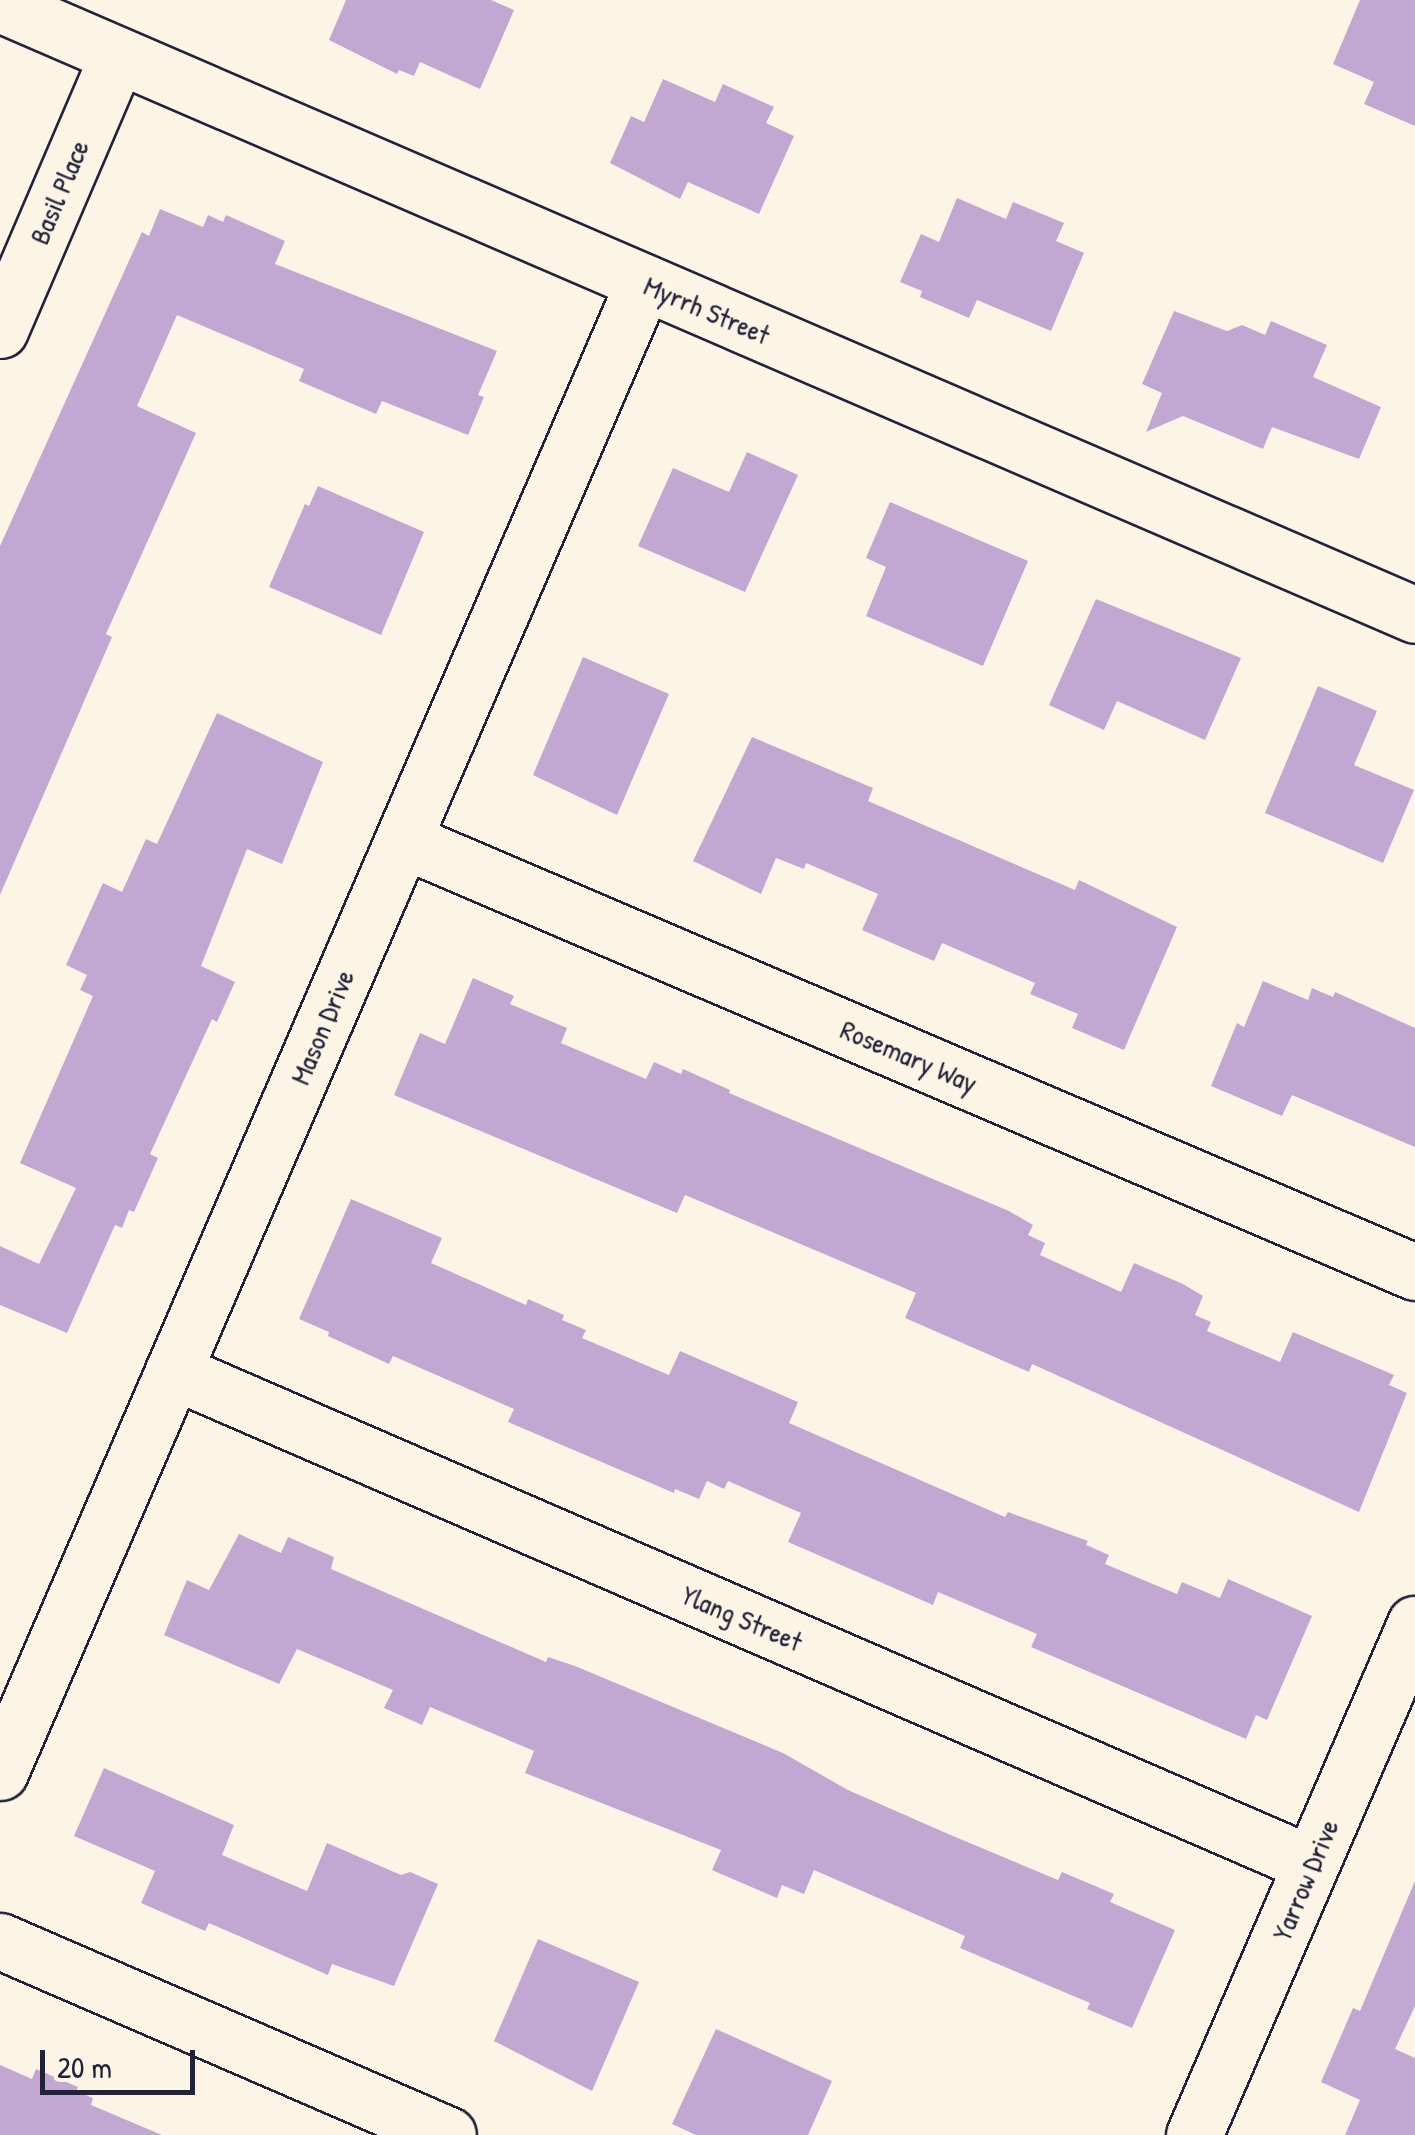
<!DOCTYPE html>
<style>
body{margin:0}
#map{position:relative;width:1415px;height:2135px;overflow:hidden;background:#fcf5e5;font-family:"Patrick Hand",sans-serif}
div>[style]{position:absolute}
.building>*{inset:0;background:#c3a7d3}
.roads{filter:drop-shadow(2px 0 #22223b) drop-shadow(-2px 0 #22223b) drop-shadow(0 2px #22223b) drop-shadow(0 -2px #22223b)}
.minor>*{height:55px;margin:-27.5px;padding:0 27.5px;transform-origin:27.5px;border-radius:27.5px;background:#fcf5e5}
span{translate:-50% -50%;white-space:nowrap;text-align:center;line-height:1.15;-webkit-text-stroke:8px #fcf5e5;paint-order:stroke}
.street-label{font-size:28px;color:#22223b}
.scale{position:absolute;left:40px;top:2050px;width:155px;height:45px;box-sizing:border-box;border:5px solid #22223b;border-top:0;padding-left:12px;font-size:30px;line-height:35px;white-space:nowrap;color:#22223b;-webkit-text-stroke:8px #fcf5e5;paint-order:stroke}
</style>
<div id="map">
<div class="building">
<i style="clip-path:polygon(346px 0,491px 0,514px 10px,480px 89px,420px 62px,414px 76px,399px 70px,397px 74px,329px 40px)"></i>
<i style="clip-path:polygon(1360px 0,1415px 0,1415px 126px,1364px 104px,1374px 82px,1333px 64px)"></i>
<i style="clip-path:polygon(663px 79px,715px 102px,723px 84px,774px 107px,766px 123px,794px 136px,759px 214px,688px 182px,680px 199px,610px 163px,631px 116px,644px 122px)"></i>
<i style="clip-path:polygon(957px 198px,1006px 219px,1013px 202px,1064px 223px,1056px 241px,1084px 253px,1051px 331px,977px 300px,969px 318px,920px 297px,922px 291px,900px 282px,921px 234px,939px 242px)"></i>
<i style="clip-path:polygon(160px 209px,203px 227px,208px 215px,223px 222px,226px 215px,285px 241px,275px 264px,497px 351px,478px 395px,484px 397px,468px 435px,382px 401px,376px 414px,299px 381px,304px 369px,177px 315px,137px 406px,196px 433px,106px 634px,112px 637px,0 895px,0 546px,142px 232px,149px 236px)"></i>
<i style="clip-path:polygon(1174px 311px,1227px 331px,1242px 325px,1265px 335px,1271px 321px,1327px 345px,1313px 377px,1381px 407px,1359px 459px,1272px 427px,1263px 449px,1183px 416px,1146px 432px,1162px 393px,1142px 384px)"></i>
<i style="clip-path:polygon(747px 452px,798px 475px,745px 592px,638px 546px,673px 468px,729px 492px)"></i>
<i style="clip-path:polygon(318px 486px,424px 532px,381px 635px,269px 587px,305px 504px,309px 506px)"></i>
<i style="clip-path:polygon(890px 502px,1028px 561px,983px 666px,866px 616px,886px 567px,866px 558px)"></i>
<i style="clip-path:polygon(1096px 599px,1241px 658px,1205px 740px,1117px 701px,1104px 730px,1049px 705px)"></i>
<i style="clip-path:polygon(583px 657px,669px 694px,617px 815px,533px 775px)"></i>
<i style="clip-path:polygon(1318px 686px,1377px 711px,1354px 765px,1414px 790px,1383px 863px,1265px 813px)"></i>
<i style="clip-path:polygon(217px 713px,323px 762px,282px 864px,247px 849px,201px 966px,235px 982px,217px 1022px,212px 1019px,150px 1154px,158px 1158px,134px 1212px,129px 1210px,122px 1228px,115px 1225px,67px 1333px,0 1305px,0 1246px,39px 1264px,76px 1188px,20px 1163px,93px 996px,80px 990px,87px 975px,66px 965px,103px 883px,122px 892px,146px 839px,157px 844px)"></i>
<i style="clip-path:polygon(752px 737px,873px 788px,868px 801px,1075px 890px,1079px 880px,1177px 927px,1124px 1050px,1072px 1028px,1078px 1014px,1030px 994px,1035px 983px,942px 943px,934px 961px,862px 930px,878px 894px,806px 863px,804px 869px,776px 858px,761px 894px,693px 861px)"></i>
<i style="clip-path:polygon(473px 978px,514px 996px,510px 1004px,567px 1028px,561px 1043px,646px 1079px,654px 1062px,681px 1074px,683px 1069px,730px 1090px,729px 1093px,1009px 1211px,1033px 1225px,1028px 1235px,1045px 1243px,1040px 1255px,1121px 1292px,1134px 1263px,1183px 1284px,1203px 1296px,1195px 1315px,1211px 1322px,1207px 1331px,1280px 1362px,1293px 1332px,1394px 1375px,1389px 1385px,1407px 1393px,1359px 1512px,1032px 1364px,1029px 1372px,905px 1318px,916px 1293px,685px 1195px,677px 1213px,394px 1095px,420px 1033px,445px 1044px)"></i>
<i style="clip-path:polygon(1263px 981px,1308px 1000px,1312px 988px,1333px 997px,1335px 992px,1415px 1028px,1415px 1147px,1292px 1095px,1282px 1116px,1211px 1086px,1237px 1023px,1244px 1027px)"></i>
<i style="clip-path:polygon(351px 1199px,442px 1238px,431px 1263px,526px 1305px,528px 1299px,564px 1315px,562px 1320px,586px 1330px,582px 1338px,669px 1375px,680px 1351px,798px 1402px,789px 1423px,1005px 1517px,1008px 1512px,1088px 1541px,1086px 1545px,1109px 1555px,1105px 1564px,1177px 1594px,1182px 1582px,1220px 1598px,1228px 1579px,1312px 1616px,1267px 1720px,1256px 1715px,1246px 1739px,1031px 1647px,1037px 1634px,938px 1592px,933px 1605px,788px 1542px,801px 1513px,728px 1481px,724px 1489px,707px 1481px,699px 1499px,675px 1489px,674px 1493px,508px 1422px,514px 1409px,393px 1356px,389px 1364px,328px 1336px,329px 1332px,299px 1319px)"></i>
<i style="clip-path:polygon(239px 1534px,281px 1553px,288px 1537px,334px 1557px,331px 1569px,546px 1662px,548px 1657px,575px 1666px,783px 1753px,848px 1790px,946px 1833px,1058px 1880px,1062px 1872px,1114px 1894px,1110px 1902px,1175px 1930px,1132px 2028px,1087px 2009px,1090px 2003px,960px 1948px,965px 1936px,814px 1870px,804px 1894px,782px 1885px,777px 1898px,712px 1870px,721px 1850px,525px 1773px,534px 1751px,430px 1707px,422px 1725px,384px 1708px,393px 1690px,297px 1649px,279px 1684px,164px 1635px,187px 1580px,209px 1590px)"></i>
<i style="clip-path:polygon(104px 1768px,234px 1825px,222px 1855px,307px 1891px,327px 1843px,401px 1875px,410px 1872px,438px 1884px,394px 1986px,332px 1964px,328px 1975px,209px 1923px,205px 1931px,141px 1903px,155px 1871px,74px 1836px)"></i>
<i style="clip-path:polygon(1415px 1881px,1415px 2006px,1395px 2049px,1415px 2058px,1415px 2135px,1345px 2135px,1360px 2100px,1321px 2082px,1353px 2008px,1360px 2011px)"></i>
<i style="clip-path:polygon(538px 1939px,639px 1982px,592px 2091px,494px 2041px)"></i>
<i style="clip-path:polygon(716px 2029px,832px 2081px,808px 2135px,696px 2135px,672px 2124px)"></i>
<i style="clip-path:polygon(0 2065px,32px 2079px,36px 2069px,78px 2087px,76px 2091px,93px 2098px,91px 2105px,162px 2135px,0 2135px)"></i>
</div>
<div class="roads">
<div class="minor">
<i style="left:0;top:4px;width:1541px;rotate:23.35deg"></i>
<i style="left:0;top:330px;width:299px;rotate:-66.8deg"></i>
<i style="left:403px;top:840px;width:1100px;rotate:23.12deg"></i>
<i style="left:173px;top:1371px;width:1240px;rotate:23.42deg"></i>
<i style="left:0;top:1772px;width:1623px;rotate:-66.63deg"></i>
<i style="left:0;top:1941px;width:488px;rotate:23.4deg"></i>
<i style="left:1194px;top:2135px;width:557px;rotate:-66.61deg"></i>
</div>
</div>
<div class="street-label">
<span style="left:59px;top:192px;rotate:-67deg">Basil Place</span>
<span style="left:707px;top:310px;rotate:23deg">Myrrh Street</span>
<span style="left:322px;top:1027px;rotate:-67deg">Mason Drive</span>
<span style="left:909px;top:1056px;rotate:23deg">Rosemary Way</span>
<span style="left:742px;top:1618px;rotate:23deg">Ylang Street</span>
<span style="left:1305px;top:1880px;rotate:-67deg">Yarrow Drive</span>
</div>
<div class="scale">20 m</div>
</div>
